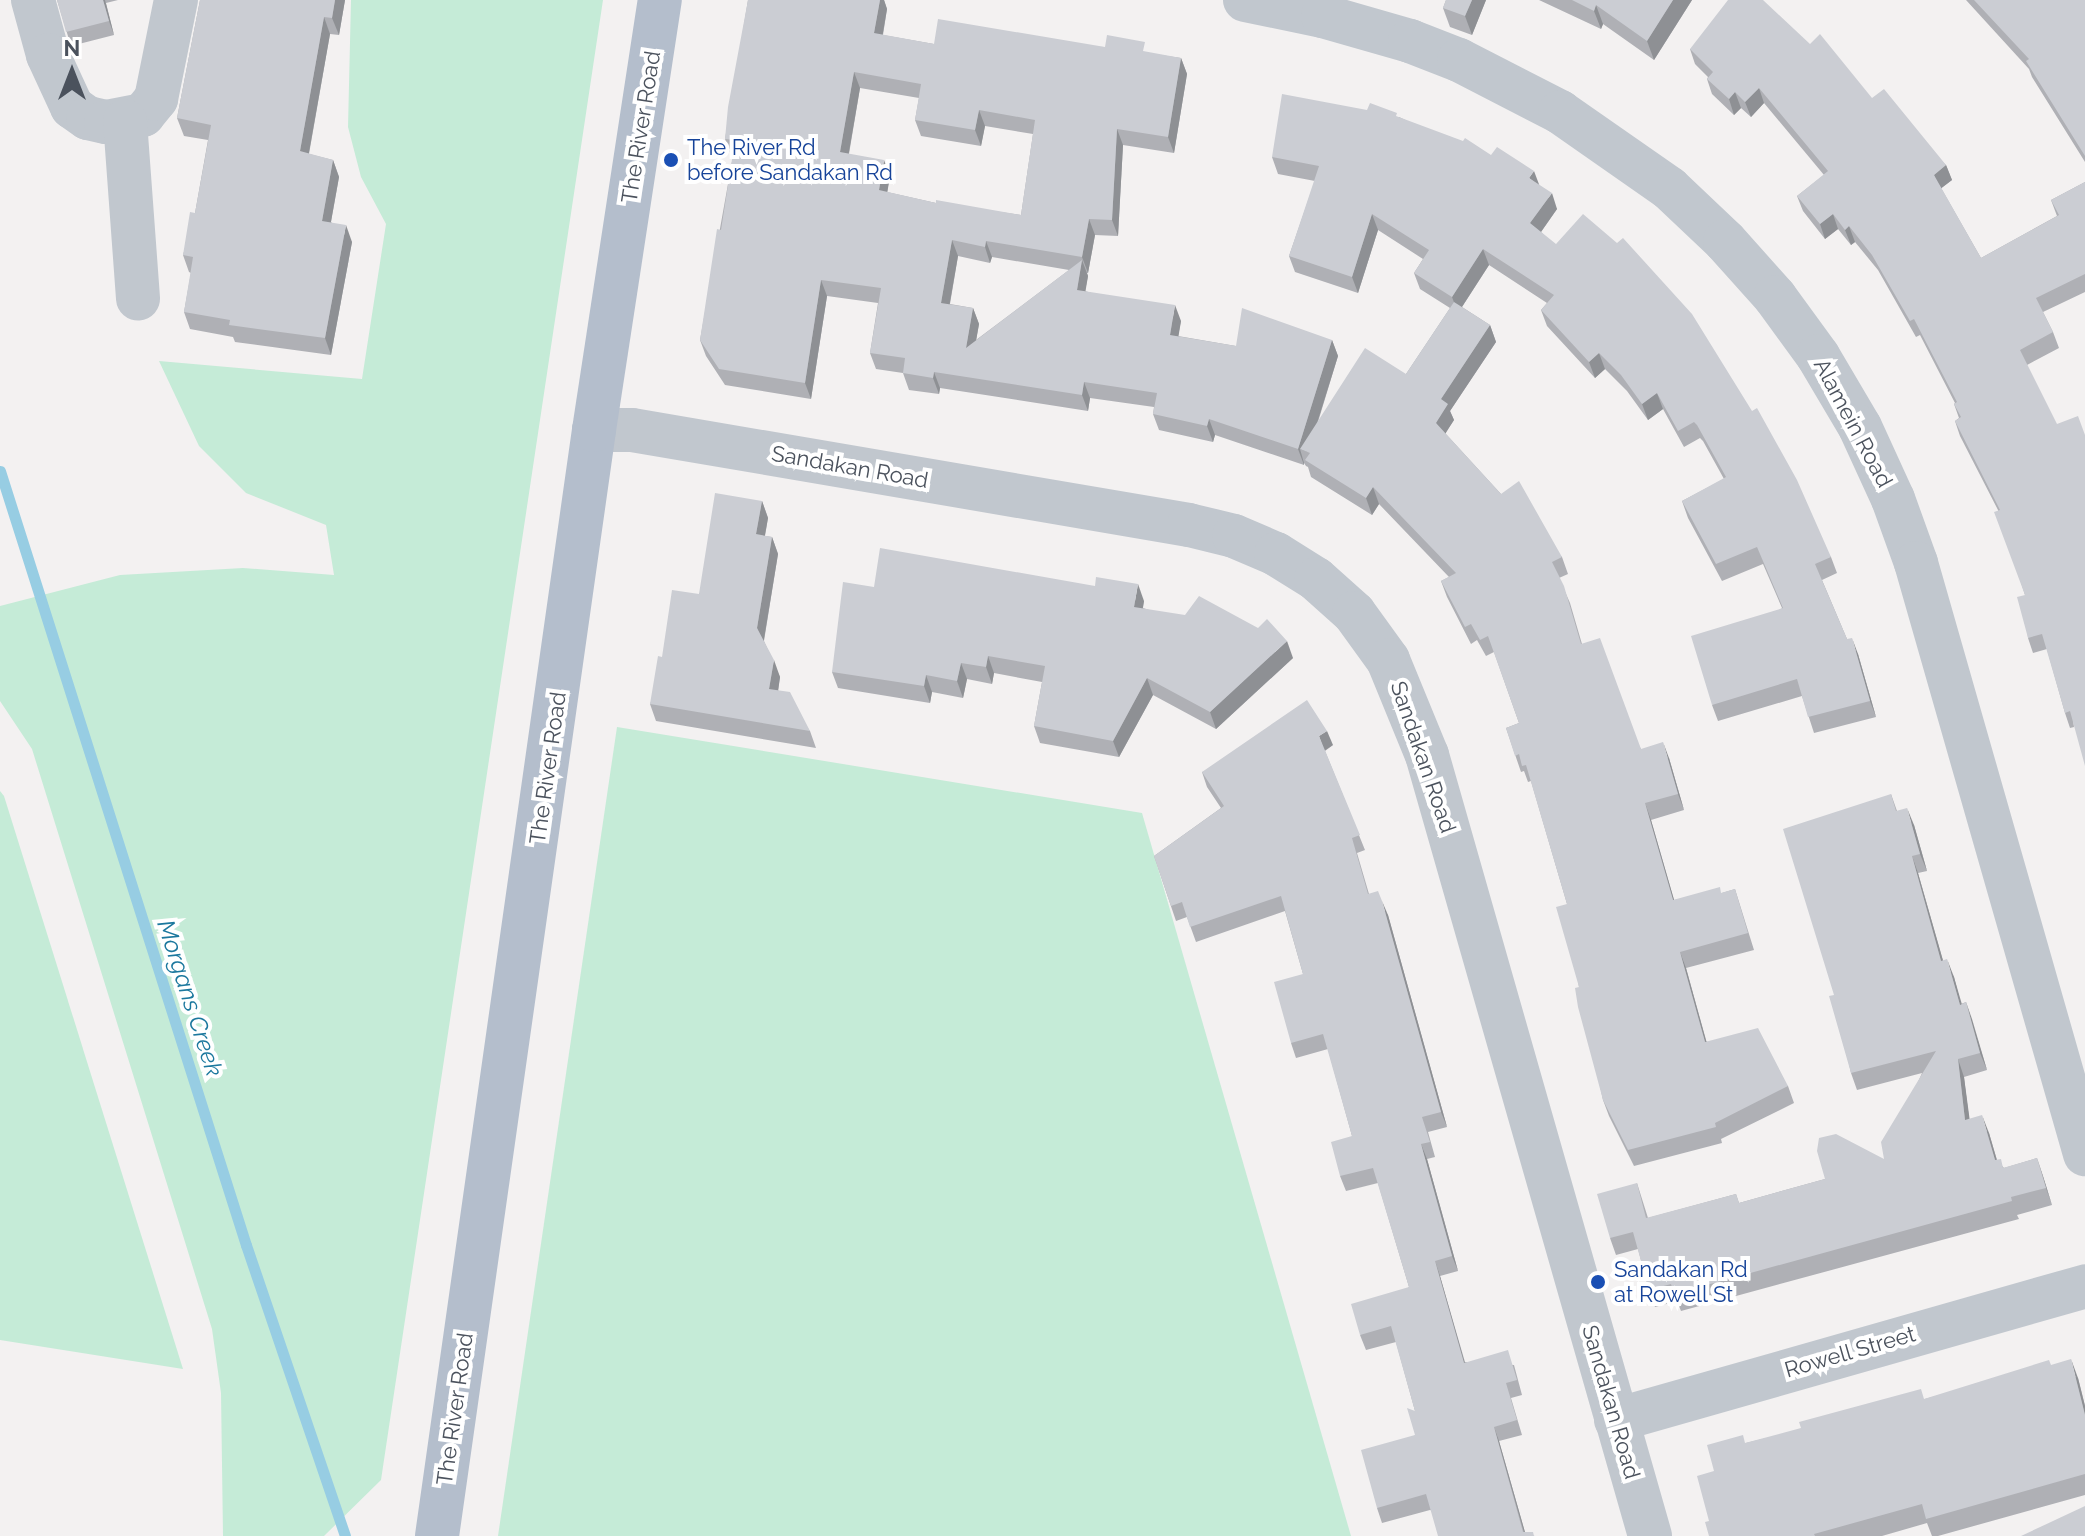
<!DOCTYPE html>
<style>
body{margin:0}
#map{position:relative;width:2085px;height:1536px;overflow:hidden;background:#f3f1f1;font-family:Raleway,sans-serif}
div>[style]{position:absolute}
.green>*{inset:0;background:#c5ebd7}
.stream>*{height:11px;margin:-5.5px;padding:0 5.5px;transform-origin:5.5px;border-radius:5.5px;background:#97cde3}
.minor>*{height:44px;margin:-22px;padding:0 22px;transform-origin:22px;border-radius:22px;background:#c1c7ce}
.major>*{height:44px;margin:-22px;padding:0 22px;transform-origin:22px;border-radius:22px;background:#b4becc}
.wall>*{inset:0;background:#afb0b5}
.shaded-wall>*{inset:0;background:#8e9094}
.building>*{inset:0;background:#cbcdd3}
.dots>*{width:22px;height:22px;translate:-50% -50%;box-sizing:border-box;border:4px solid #fff;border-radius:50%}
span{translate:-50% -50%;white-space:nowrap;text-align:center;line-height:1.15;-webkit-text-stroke:8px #fff;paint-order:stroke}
.street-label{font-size:22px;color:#4b525d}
.transit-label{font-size:22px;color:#164399}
.left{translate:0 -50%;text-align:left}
.water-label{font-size:24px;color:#1c789e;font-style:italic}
.north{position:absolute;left:32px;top:32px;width:80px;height:80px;-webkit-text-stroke:6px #fff;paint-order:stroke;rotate:0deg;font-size:22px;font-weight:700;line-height:32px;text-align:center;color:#4b525d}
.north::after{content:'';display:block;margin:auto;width:28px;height:36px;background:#4b525d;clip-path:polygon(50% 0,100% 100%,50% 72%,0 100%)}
</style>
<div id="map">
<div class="green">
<i style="clip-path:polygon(351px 0,603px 0,381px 1480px,324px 1536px,223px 1536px,221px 1393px,212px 1329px,32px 749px,0 701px,0 606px,120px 575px,243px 568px,334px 575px,326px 525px,246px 493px,199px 446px,159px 361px,362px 379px,386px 224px,361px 177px,348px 127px)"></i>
<i style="clip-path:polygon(617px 727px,1142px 813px,1351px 1536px,498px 1536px)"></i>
<i style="clip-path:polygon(0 791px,4px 796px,183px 1369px,0 1340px)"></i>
</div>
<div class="stream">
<i style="left:0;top:471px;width:812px;rotate:72.37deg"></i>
<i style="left:246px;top:1245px;width:307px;rotate:71.2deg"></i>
</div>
<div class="minor">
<i style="left:33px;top:0;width:57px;rotate:74.7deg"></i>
<i style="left:48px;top:55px;width:57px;rotate:65.2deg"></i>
<i style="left:72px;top:107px;width:19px;rotate:35deg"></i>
<i style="left:88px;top:118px;width:18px;rotate:13deg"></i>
<i style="left:106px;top:122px;width:38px;rotate:-11deg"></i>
<i style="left:143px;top:115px;width:21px;rotate:-51deg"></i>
<i style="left:156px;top:99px;width:101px;rotate:-78.6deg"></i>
<i style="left:1245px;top:0;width:80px;rotate:11.6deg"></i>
<i style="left:1323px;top:16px;width:91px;rotate:16deg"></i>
<i style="left:1410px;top:41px;width:53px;rotate:21.2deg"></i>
<i style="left:1459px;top:60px;width:114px;rotate:27.2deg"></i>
<i style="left:1560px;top:112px;width:133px;rotate:34.9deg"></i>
<i style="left:1669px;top:188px;width:77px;rotate:43.4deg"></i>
<i style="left:1725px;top:241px;width:75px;rotate:48.2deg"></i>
<i style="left:1775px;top:297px;width:73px;rotate:53.9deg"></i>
<i style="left:1818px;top:356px;width:82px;rotate:59.4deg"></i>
<i style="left:1860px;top:427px;width:79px;rotate:65.4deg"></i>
<i style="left:1893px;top:499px;width:68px;rotate:70.2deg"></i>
<i style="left:1916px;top:563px;width:615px;rotate:74.04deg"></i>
<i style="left:125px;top:121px;width:178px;rotate:85.8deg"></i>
<i style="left:594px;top:430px;width:38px"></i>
<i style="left:632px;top:430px;width:565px;rotate:9.68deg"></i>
<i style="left:1189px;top:525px;width:46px;rotate:13.7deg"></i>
<i style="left:1234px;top:536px;width:46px;rotate:23.2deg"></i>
<i style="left:1276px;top:554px;width:47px;rotate:32deg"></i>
<i style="left:1316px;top:579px;width:51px;rotate:41.8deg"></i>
<i style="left:1354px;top:613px;width:58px;rotate:54.1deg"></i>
<i style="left:1388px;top:660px;width:103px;rotate:67.7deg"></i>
<i style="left:1427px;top:755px;width:812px;rotate:74.06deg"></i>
<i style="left:1616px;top:1420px;width:488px;rotate:-15.9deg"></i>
</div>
<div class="major">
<i style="left:437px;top:1536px;width:1117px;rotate:-81.92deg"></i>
<i style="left:594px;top:430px;width:435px;rotate:-81.3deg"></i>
</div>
<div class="wall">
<i style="clip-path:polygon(57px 0,118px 0,106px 3px,114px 35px,71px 46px)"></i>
<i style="clip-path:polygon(200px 0,345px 0,339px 35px,330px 34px,309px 154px,333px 160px,339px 177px,331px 222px,352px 242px,331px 355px,235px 342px,233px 337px,190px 329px,184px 312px,191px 273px,189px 272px,183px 255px,195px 213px,208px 140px,184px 136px,177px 118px)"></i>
<i style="clip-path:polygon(evenodd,748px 0,884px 0,887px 9px,883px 35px,934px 44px,1105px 47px,1181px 58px,1187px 74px,1174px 153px,1123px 145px,1118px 236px,1095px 235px,1088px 273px,1087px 273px,1088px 276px,1085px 291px,1181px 321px,1178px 336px,1236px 346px,1332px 340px,1338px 356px,1318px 422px,1406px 374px,1450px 308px,1420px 289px,1414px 273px,1423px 259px,1378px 230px,1358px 293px,1295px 272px,1289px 256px,1315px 181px,1278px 174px,1272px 157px,1399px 117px,1539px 185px,1557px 209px,1541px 232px,1831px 557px,1837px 573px,1822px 580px,1847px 639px,1858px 654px,1876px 717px,1814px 733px,1802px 696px,1718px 721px,1712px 705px,1782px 608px,1763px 564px,1722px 581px,1688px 518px,1682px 501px,1724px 479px,1703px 441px,1700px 438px,1684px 447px,1663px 409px,1648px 420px,1627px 391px,1605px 369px,1595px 378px,1547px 326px,1541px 310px,1547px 303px,1489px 265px,1462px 307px,1490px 325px,1496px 342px,1450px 411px,1454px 420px,1445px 433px,1501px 494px,1562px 557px,1568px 574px,1559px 578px,1570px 603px,1582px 644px,1641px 749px,1669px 758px,1684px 810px,1651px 820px,1674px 900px,1722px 893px,1735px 889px,1754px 950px,1686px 968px,1706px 1041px,1788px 1086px,1794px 1103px,1721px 1139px,1722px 1143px,1634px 1166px,1609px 1116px,1603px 1100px,1579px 987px,1567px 904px,1531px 781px,1528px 782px,1524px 771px,1521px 772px,1506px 728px,1519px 723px,1494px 652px,1486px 656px,1477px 640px,1471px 644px,1447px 597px,1441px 581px,1449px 577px,1379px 504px,1372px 515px,1311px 477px,1308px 467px,1306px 466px,1304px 463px,1304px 465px,1215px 435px,1213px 442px,1159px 430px,1153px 414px,1154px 407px,1090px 398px,1088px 411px,940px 388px,939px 394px,909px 390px,903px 373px,876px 369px,870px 353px,878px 303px,827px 296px,811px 399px,725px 385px,706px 356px,700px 340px,733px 156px,731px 155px,725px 139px,748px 0,860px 88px,919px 98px,915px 120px,921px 136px,981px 146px,985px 126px,1033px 134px,1021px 215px,936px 203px,887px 192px,890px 176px,849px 154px,860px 88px,748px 0,958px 256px,990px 263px,992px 257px,1069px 270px,976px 340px,979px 324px,973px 308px,950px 304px,958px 256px)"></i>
<i style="clip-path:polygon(1446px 0,1486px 0,1472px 35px,1450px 27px,1443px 8px)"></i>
<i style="clip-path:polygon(1539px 0,1692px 0,1654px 60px,1603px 24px,1601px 29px)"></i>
<i style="clip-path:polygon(1966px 0,2085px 0,2085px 162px,2032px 77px,2029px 69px)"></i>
<i style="clip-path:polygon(1810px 44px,1946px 165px,1952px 180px,1941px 188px,1981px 258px,2057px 216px,2051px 200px,2085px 182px,2085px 292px,2043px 312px,2053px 332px,2059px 348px,2027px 365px,2074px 727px,2070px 728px,2065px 713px,2047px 649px,2033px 653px,2028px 638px,2025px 595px,1998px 510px,1960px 436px,1955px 421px,1959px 418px,1954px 404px,1955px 403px,1920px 335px,1916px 337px,1878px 270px,1855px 242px,1851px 245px,1838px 229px,1825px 239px,1803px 211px,1797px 196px,1824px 175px,1764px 103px,1751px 117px,1741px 108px,1734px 115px,1712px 94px,1707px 79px,1708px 77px,1695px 64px,1690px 49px)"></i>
<i style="clip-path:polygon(762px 501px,768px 518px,765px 536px,772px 537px,778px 554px,764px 641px,780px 677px,778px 690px,810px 731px,816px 748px,656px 721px,650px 704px,699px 594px)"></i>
<i style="clip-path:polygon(874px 587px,1144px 601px,1143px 608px,1293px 658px,1216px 729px,1153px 695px,1119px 757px,1040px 743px,1034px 726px,1042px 682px,994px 673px,992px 684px,967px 679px,963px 698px,932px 692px,930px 703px,838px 688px,832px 672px)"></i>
<i style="clip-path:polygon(1333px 745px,1325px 751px,1365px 850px,1357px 853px,1369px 894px,1388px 915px,1447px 1127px,1428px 1132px,1435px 1157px,1427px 1159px,1458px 1271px,1440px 1276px,1465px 1362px,1514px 1365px,1522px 1395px,1511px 1398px,1522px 1435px,1499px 1441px,1525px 1532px,1535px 1536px,1430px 1510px,1382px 1523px,1377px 1508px,1415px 1435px,1415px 1411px,1396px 1342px,1366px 1350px,1360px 1335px,1409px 1287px,1378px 1183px,1346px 1191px,1340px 1176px,1352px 1136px,1328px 1049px,1296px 1058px,1291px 1043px,1303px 974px,1285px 911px,1196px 942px,1187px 917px,1176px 921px,1154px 856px,1221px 808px,1207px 787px,1202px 772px)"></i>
<i style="clip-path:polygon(1891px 794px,1897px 811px,1914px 825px,1927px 871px,1918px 873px,1943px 961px,1954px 977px,1961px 1004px,1966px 1002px,1987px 1070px,1964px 1077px,1969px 1119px,1989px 1133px,1997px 1160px,2004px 1168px,2037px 1158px,2052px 1205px,2017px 1215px,2019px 1219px,1681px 1311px,1677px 1301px,1655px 1307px,1649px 1290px,1638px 1249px,1616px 1255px,1610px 1238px,1637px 1183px,1648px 1218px,1736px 1194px,1739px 1203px,1825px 1179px,1884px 1159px,1922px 1073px,1857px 1090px,1851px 1073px,1834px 995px)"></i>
<i style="clip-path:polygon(2051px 1365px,2078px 1378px,2085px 1406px,2085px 1495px,1938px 1536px,1932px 1536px,1927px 1523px,1882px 1536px,1709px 1536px,1714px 1471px,1746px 1443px,1925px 1399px)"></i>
</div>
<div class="shaded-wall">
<i style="clip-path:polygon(103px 0,105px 0,114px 35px,109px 21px)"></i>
<i style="clip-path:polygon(335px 0,345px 0,339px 35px,332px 18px)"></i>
<i style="clip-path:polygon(880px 0,884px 0,887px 9px,880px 50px,874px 33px)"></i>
<i style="clip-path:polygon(1472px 0,1486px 0,1472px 35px,1465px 16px)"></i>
<i style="clip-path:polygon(1673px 0,1692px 0,1654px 60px,1647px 41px)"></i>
<i style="clip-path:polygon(1596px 5px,1603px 24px,1601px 29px,1594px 11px)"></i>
<i style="clip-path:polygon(324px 17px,330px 34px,306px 169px,300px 151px)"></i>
<i style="clip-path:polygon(1181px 58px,1187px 74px,1174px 153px,1168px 137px)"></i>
<i style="clip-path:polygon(854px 72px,860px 88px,846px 169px,840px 152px)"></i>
<i style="clip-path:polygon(1759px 88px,1764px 103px,1751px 117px,1745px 102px)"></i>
<i style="clip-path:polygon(1735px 92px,1741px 108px,1734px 115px,1729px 99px)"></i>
<i style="clip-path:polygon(979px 110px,985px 126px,981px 146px,975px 130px)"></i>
<i style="clip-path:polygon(1117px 129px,1123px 145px,1118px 236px,1112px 220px)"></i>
<i style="clip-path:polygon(333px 160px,339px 177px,328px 238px,322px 221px)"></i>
<i style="clip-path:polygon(884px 160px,890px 176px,885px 206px,879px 190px)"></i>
<i style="clip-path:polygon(1946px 165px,1952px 180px,1939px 190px,1934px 175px)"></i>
<i style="clip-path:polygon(1534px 171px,1540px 187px,1529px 178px)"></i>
<i style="clip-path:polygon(1552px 193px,1557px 209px,1536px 239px,1530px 223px)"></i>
<i style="clip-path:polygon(1372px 214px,1378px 230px,1358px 293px,1352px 277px)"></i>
<i style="clip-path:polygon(1833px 214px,1838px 229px,1825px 239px,1820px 224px)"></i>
<i style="clip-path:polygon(1089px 219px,1095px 235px,1088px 273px,1082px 257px)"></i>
<i style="clip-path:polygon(346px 225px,352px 242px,331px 355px,325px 338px)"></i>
<i style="clip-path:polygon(1849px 226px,1855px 242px,1851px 245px,1845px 230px)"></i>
<i style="clip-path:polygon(952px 240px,958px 256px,947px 319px,941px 303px)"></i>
<i style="clip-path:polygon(986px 241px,992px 257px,990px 263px,985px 247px)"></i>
<i style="clip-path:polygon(1483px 249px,1489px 265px,1458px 313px,1452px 297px)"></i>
<i style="clip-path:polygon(1082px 260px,1088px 276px,1083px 306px,1077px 290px)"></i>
<i style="clip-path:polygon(821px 280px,827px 296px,811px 399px,805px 383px)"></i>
<i style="clip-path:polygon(1175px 305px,1181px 321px,1176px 351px,1170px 335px)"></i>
<i style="clip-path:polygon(973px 308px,979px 324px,972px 364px,966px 348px)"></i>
<i style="clip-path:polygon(1490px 325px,1496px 342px,1450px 411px,1454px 420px,1442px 439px,1436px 423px,1441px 399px)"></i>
<i style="clip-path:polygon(1332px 340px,1338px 356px,1308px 452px,1300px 449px,1304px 463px,1304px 465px,1298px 449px)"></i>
<i style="clip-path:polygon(1599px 353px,1605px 369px,1595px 378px,1589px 362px)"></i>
<i style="clip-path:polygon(934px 372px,940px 388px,939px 394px,933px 378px)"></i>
<i style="clip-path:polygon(1084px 382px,1090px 398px,1088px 411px,1082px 395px)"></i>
<i style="clip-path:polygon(1657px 393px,1663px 409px,1648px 420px,1642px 404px)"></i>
<i style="clip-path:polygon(1209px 419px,1215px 435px,1213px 442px,1207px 426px)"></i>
<i style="clip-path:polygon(1373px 487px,1379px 504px,1372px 515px,1366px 498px)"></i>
<i style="clip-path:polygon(762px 501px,768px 518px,762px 551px,756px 534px)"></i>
<i style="clip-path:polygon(772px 537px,778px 554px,763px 645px,757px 628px)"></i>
<i style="clip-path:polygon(1138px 584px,1144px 601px,1140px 623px,1134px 607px)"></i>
<i style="clip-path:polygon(1852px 638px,1858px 654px,1876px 717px,1870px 701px)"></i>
<i style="clip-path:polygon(1287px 641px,1293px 658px,1216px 729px,1210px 712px)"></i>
<i style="clip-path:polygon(988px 656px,994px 673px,992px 684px,986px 667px)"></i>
<i style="clip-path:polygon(774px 660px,780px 677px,776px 706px,769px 689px)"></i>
<i style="clip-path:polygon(961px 663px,967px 679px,963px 698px,957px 681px)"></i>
<i style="clip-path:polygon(926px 675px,932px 692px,930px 703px,924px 686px)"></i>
<i style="clip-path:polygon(1147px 678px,1153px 695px,1119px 757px,1113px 741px)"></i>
<i style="clip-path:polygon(1327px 731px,1333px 745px,1324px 751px,1319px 736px)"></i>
<i style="clip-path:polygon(1663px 742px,1669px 758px,1684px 810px,1678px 794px)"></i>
<i style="clip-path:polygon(1645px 803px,1651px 820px,1679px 917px,1673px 900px)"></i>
<i style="clip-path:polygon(1907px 808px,1914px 825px,1927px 871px,1920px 854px)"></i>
<i style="clip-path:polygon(1912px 856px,1918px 873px,1948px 978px,1941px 961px)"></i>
<i style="clip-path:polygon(1382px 901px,1388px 915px,1447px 1127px,1441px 1112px)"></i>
<i style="clip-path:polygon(1680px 952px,1686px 968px,1711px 1058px,1705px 1042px)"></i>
<i style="clip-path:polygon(1947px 959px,1954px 977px,1967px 1022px,1960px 1005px)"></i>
<i style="clip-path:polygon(1966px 1002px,1972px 1019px,1987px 1070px,1980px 1053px)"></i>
<i style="clip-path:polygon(1958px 1059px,1964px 1077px,1972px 1137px,1965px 1120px)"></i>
<i style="clip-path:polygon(1982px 1115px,1989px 1133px,2002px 1178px,1995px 1160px)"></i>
<i style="clip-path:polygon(1421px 1144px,1427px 1159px,1458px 1271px,1452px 1256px)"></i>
<i style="clip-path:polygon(2037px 1158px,2043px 1176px,2052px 1205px,2046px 1188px)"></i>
<i style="clip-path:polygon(1435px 1261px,1440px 1276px,1469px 1378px,1464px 1363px)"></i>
<i style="clip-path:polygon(2071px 1359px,2078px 1378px,2085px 1406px,2085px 1415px)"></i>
<i style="clip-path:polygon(1494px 1427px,1499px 1441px,1526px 1536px,1525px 1536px)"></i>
</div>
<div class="building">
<i style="clip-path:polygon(57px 0,103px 0,109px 21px,66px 32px)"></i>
<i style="clip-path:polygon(200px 0,335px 0,332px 18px,324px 17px,300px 151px,333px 160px,322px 221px,346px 225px,325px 338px,229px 325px,230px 320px,184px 312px,193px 257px,183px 255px,190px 212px,195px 213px,211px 125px,177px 118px)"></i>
<i style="clip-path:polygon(evenodd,748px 0,880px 0,874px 33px,934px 44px,938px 19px,1105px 47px,1107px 35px,1145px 42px,1143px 51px,1181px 58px,1168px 137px,1117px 129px,1112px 220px,1089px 219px,1082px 257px,986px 241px,985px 247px,952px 240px,941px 303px,973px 308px,966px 348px,1082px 260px,1077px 290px,1175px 305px,1170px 335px,1236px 346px,1242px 308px,1332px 340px,1298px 449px,1209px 419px,1207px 426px,1153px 414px,1157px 393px,1084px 382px,1082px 395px,934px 372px,933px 378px,903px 373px,905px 358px,870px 353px,881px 288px,821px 280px,805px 383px,719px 369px,700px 340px,717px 229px,721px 230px,735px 140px,725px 139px,728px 107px,748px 0,854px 72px,921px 84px,915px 120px,975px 130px,979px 110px,1035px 120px,1021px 215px,936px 200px,936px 203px,879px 190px,884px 160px,840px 152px,854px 72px)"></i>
<i style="clip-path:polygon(1446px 0,1472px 0,1465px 16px,1443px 8px)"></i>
<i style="clip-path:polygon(1572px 0,1673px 0,1647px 41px,1596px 5px,1594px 11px)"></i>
<i style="clip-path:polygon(1728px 0,1763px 0,1810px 44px,1820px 34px,1872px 98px,1884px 89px,1946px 165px,1934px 175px,1981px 258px,2059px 215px,2051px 200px,2085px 182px,2085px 274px,2036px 298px,2053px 332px,2020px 350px,2057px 424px,2078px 416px,2085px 435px,2085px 766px,2070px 711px,2065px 713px,2042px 634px,2028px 638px,2017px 597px,2025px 595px,1994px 512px,2000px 510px,1955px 421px,1961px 417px,1954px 404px,1957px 402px,1914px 319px,1910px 321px,1872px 255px,1849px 226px,1845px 230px,1833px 214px,1820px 224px,1797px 196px,1828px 171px,1759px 88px,1745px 102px,1735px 92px,1729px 99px,1707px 79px,1713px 72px,1690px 49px)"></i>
<i style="clip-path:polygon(1974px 0,2085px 0,2085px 156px,2026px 61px,2029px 59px)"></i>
<i style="clip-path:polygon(1282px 94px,1367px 110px,1370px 103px,1397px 113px,1396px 116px,1463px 141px,1465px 138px,1491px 155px,1497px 147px,1534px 171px,1529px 178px,1552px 193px,1530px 223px,1556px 244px,1583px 214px,1617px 243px,1623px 238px,1692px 314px,1752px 411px,1757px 408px,1797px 480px,1831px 557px,1815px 564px,1847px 639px,1852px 638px,1870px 701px,1808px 717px,1797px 679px,1712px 705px,1691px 636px,1783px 608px,1757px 547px,1716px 564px,1682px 501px,1726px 477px,1697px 425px,1694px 422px,1678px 431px,1657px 393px,1642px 404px,1621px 375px,1599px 353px,1589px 362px,1541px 310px,1554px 295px,1483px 249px,1452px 297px,1414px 273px,1429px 250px,1372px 214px,1352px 277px,1289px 256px,1319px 166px,1272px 157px)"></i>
<i style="clip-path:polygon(1454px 302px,1490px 325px,1441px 399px,1448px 404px,1436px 423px,1501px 494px,1519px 481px,1562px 557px,1552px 562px,1564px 586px,1581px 644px,1600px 638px,1641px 749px,1663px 742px,1678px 794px,1645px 803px,1673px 900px,1720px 887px,1721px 893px,1735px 889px,1748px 933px,1680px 952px,1705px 1042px,1758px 1028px,1788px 1086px,1715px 1123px,1716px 1127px,1628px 1150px,1603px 1100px,1578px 1007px,1575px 988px,1579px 987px,1556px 907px,1567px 904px,1526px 765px,1522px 766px,1519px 754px,1515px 756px,1506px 728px,1519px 723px,1488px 636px,1480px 640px,1471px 624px,1465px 627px,1441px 581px,1456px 573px,1373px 487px,1366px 498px,1305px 460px,1310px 453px,1300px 449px,1365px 348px,1406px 374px)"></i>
<i style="clip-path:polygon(715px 493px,762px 501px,756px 534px,772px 537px,757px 628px,774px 660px,769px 689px,790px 692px,810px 731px,650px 704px,658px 656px,662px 657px,672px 590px,699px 594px)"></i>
<i style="clip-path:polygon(880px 548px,1095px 586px,1096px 577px,1138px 584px,1134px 607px,1185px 615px,1199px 596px,1258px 628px,1267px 619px,1287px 641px,1210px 712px,1147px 678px,1113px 741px,1034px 726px,1045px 666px,988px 656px,986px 667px,961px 663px,957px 681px,926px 675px,924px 686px,832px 672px,843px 582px,874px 587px)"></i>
<i style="clip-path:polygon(1307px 700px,1327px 731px,1319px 736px,1360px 835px,1352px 838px,1368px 894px,1378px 891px,1382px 901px,1441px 1112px,1422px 1117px,1430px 1142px,1421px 1144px,1452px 1256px,1435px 1261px,1464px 1363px,1508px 1350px,1517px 1380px,1506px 1383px,1517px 1420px,1494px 1427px,1523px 1532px,1533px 1532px,1534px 1536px,1438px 1536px,1426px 1494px,1377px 1508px,1361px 1450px,1415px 1435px,1407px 1408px,1415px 1411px,1391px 1326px,1360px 1335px,1351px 1304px,1409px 1287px,1373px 1168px,1340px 1176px,1331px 1142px,1352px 1136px,1323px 1034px,1291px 1043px,1274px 982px,1303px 974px,1281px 896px,1190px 927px,1182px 902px,1171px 906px,1154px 856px,1224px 806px,1202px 772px)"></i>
<i style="clip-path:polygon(1891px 794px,1896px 811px,1907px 808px,1920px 854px,1912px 856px,1941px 961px,1947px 959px,1960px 1005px,1966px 1002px,1980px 1053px,1958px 1059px,1965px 1120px,1982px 1115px,1995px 1160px,2001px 1159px,2003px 1168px,2037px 1158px,2046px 1188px,2011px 1197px,2012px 1201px,1674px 1294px,1671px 1284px,1649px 1290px,1633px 1232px,1610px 1238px,1597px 1194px,1637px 1183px,1646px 1218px,1736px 1194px,1739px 1203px,1825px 1179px,1817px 1151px,1819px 1138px,1836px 1134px,1884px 1159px,1881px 1142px,1936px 1051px,1851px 1073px,1829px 996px,1834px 995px,1783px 829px)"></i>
<i style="clip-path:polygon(2071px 1359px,2085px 1415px,2085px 1474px,1926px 1519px,1922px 1504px,1814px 1534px,1815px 1536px,1709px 1536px,1705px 1522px,1709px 1521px,1697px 1476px,1714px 1471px,1707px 1445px,1743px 1435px,1745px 1443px,1801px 1428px,1799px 1422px,1921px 1389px,1924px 1399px,2049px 1360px,2051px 1365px)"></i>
<i style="clip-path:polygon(2085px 1506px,2085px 1536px,2021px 1536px)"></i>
</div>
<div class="dots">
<i style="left:671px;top:160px;background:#1a4fb4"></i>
<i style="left:1598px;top:1282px;background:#1a4fb4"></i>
</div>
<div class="street-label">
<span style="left:641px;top:127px;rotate:-81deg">The River Road</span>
<span style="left:1853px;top:423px;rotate:62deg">Alamein Road</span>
<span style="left:850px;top:467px;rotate:10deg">Sandakan Road</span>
<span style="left:1423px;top:757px;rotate:71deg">Sandakan Road</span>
<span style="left:548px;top:768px;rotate:-82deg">The River Road</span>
<span style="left:1850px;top:1352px;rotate:-16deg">Rowell Street</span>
<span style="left:1611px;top:1402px;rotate:74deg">Sandakan Road</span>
<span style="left:455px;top:1409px;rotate:-82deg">The River Road</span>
</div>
<div class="transit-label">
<span class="left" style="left:687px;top:160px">The River Rd<br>before Sandakan Rd</span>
<span class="left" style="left:1614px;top:1282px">Sandakan Rd<br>at Rowell St</span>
</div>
<div class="water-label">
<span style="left:190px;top:998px;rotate:72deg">Morgans Creek</span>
</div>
<div class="north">N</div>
</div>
